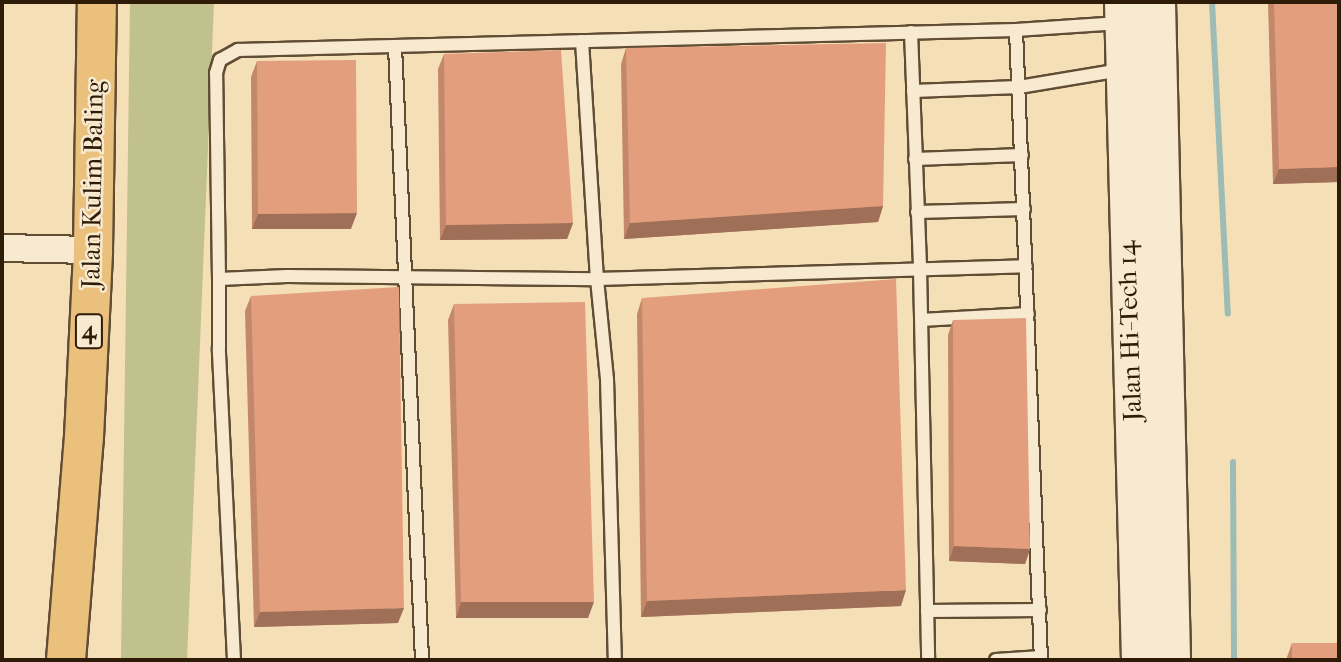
<!DOCTYPE html>
<style>
body{margin:0}
#map{position:relative;width:1341px;height:662px;overflow:hidden;background:#f5dfb7;font-family:"IM FELL French Canon",serif}
div>[style]{position:absolute}
.green>*{inset:0;background:#c0c18c}
.stream>*{height:6px;margin:-3px;padding:0 3px;transform-origin:3px;border-radius:3px;background:#9dbcb5}
.roads{filter:drop-shadow(2px 0 #604d34) drop-shadow(-2px 0 #604d34) drop-shadow(0 2px #604d34) drop-shadow(0 -2px #604d34)}
.lane>*{height:12px;margin:-6px;padding:0 6px;transform-origin:6px;border-radius:6px;background:#f8ead0}
.street>*{height:26px;margin:-13px;padding:0 13px;transform-origin:13px;border-radius:13px;background:#f8ead0}
.secondary>*{height:37px;margin:-18.5px;padding:0 18.5px;transform-origin:18.5px;border-radius:18.5px;background:#f8ead0}
.primary>*{height:38px;margin:-19px;padding:0 19px;transform-origin:19px;border-radius:19px;background:#eac07c}
.wall>*{inset:0;background:#c3886c}
.shaded-wall>*{inset:0;background:#9f6f58}
.building>*{inset:0;background:#e39e7d}
span{translate:-50% -50%;white-space:nowrap;text-align:center;line-height:1.15;-webkit-text-stroke:5px #f8ead0;paint-order:stroke}
.shield-label span{padding:2px 5px;background:#f8ead0;border:2px solid;border-radius:5px;-webkit-text-stroke-width:0}
.shield-label{font-size:24px;color:#2e1c08;font-weight:700}
.street-label{font-size:26px;color:#2e1c08}
.frame{position:absolute;inset:0;border:4px solid #2e1c08;pointer-events:none}
</style>
<div id="map">
<div class="green">
<i style="clip-path:polygon(130px 2px,214px 2px,187px 660px,121px 660px)"></i>
</div>
<div class="stream">
<i style="left:1212px;top:2px;width:312px;rotate:87.1deg"></i>
<i style="left:1233px;top:462px;width:198px;rotate:89.7deg"></i>
</div>
<div class="roads">
<div class="lane">
<i style="left:1016px;top:30px;width:630px;rotate:87.73deg"></i>
<i style="left:911px;top:32px;width:237px;rotate:87.8deg"></i>
<i style="left:920px;top:269px;width:391px;rotate:88.8deg"></i>
<i style="left:582px;top:41px;width:238px;rotate:86.4deg"></i>
<i style="left:597px;top:279px;width:100px;rotate:84.3deg"></i>
<i style="left:607px;top:379px;width:281px;rotate:88.4deg"></i>
<i style="left:395px;top:46px;width:615px;rotate:87.48deg"></i>
<i style="left:913px;top:91px;width:106px;rotate:-2.2deg"></i>
<i style="left:1019px;top:87px;width:103px;rotate:-9.5deg"></i>
<i style="left:915px;top:159px;width:107px;rotate:-2.1deg"></i>
<i style="left:917px;top:212px;width:107px;rotate:-1.6deg"></i>
<i style="left:219px;top:279px;width:206px;rotate:-90.8deg"></i>
<i style="left:216px;top:73px;width:14px;rotate:-73deg"></i>
<i style="left:220px;top:60px;width:21px;rotate:-29deg"></i>
<i style="left:238px;top:50px;width:778px;rotate:-1.47deg"></i>
<i style="left:1016px;top:30px;width:104px;rotate:-3.9deg"></i>
<i style="left:922px;top:320px;width:106px;rotate:-3.2deg"></i>
<i style="left:927px;top:611px;width:113px;rotate:-0.5deg"></i>
<i style="left:234px;top:660px;width:312px;rotate:-92.8deg"></i>
<i style="left:219px;top:348px;width:69px;rotate:-90deg"></i>
<i style="left:219px;top:279px;width:68px;rotate:-2.5deg"></i>
<i style="left:287px;top:276px;width:310px;rotate:0.6deg"></i>
<i style="left:597px;top:279px;width:429px;rotate:-1.7deg"></i>
<i style="left:996px;top:660px;width:45px;rotate:-3.8deg"></i>
</div>
<div class="street">
<i style="left:2px;top:248px;width:91px;rotate:1.3deg"></i>
</div>
<div class="secondary">
<i style="left:1123px;top:2px;width:658px;rotate:88.52deg"></i>
<i style="left:1156px;top:2px;width:658px;rotate:88.69deg"></i>
</div>
<div class="primary">
<i style="left:66px;top:660px;width:224px;rotate:-85.4deg"></i>
<i style="left:84px;top:437px;width:187px;rotate:-87.2deg"></i>
<i style="left:93px;top:250px;width:248px;rotate:-89.1deg"></i>
</div>
</div>
<div class="wall">
<i style="clip-path:polygon(1268px 2px,1339px 2px,1339px 182px,1273px 184px)"></i>
<i style="clip-path:polygon(626px 48px,883px 206px,878px 222px,624px 239px,621px 64px)"></i>
<i style="clip-path:polygon(444px 54px,573px 223px,567px 239px,440px 240px,438px 69px)"></i>
<i style="clip-path:polygon(257px 61px,351px 229px,252px 229px,251px 77px)"></i>
<i style="clip-path:polygon(251px 296px,398px 623px,254px 627px,245px 311px)"></i>
<i style="clip-path:polygon(642px 298px,901px 606px,641px 617px,637px 314px)"></i>
<i style="clip-path:polygon(454px 304px,588px 618px,456px 618px,448px 320px)"></i>
<i style="clip-path:polygon(953px 320px,1030px 549px,1025px 564px,949px 561px,948px 335px)"></i>
<i style="clip-path:polygon(1292px 643px,1339px 660px,1286px 660px)"></i>
</div>
<div class="shaded-wall">
<i style="clip-path:polygon(1339px 167px,1339px 182px,1273px 184px,1279px 169px)"></i>
<i style="clip-path:polygon(883px 206px,878px 222px,624px 239px,630px 223px)"></i>
<i style="clip-path:polygon(357px 213px,351px 229px,252px 229px,258px 214px)"></i>
<i style="clip-path:polygon(573px 223px,567px 239px,440px 240px,446px 225px)"></i>
<i style="clip-path:polygon(954px 546px,1030px 549px,1025px 564px,949px 561px)"></i>
<i style="clip-path:polygon(906px 590px,901px 606px,641px 617px,647px 601px)"></i>
<i style="clip-path:polygon(461px 602px,594px 602px,588px 618px,456px 618px)"></i>
<i style="clip-path:polygon(404px 608px,398px 623px,254px 627px,260px 612px)"></i>
</div>
<div class="building">
<i style="clip-path:polygon(1274px 2px,1339px 2px,1339px 167px,1279px 169px)"></i>
<i style="clip-path:polygon(886px 43px,883px 206px,630px 223px,626px 48px)"></i>
<i style="clip-path:polygon(561px 50px,573px 223px,446px 225px,444px 54px)"></i>
<i style="clip-path:polygon(356px 60px,357px 213px,258px 214px,257px 61px)"></i>
<i style="clip-path:polygon(896px 279px,906px 590px,647px 601px,642px 298px)"></i>
<i style="clip-path:polygon(399px 287px,404px 608px,260px 612px,251px 296px)"></i>
<i style="clip-path:polygon(585px 302px,594px 602px,461px 602px,454px 304px)"></i>
<i style="clip-path:polygon(1026px 318px,1030px 549px,954px 546px,953px 320px)"></i>
<i style="clip-path:polygon(1292px 643px,1339px 643px,1339px 660px,1292px 660px)"></i>
</div>
<div class="shield-label">
<span style="left:89px;top:331px">4</span>
</div>
<div class="street-label">
<span style="left:93px;top:184px;rotate:-89deg">Jalan Kulim Baling</span>
<span style="left:1130px;top:331px;rotate:-92deg">Jalan Hi-Tech 14</span>
</div>
<div class="frame"></div>
</div>
